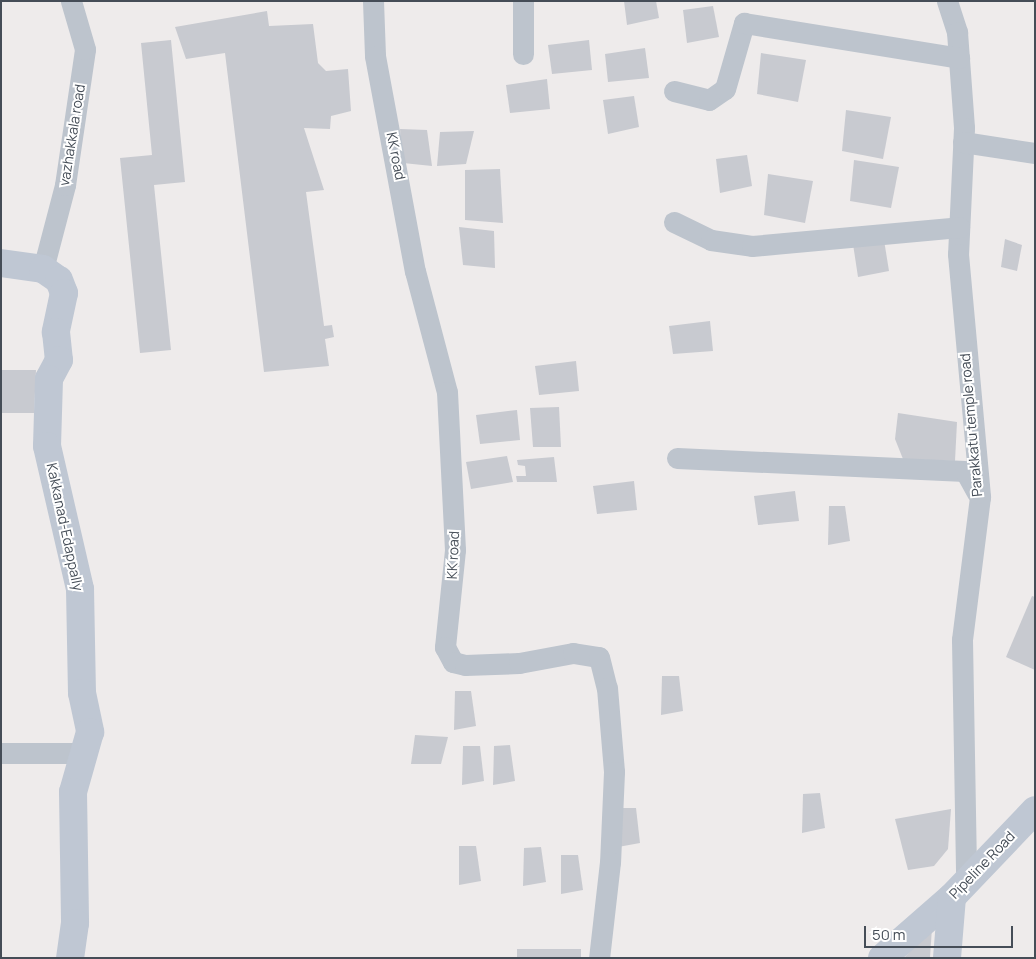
<!DOCTYPE html>
<style>
body{margin:0}
#map{position:relative;width:1036px;height:959px;overflow:hidden;background:#eeebeb;font-family:Manrope,sans-serif}
div>[style]{position:absolute}
.building>*{inset:0;background:#c8cad0}
.street>*{height:21px;margin:-10.5px;padding:0 10.5px;transform-origin:10.5px;border-radius:10.5px;background:#bdc4cd}
.secondary>*{height:28px;margin:-14px;padding:0 14px;transform-origin:14px;border-radius:14px;background:#bfc7d3}
span{translate:-50% -50%;white-space:nowrap;text-align:center;line-height:1.15;-webkit-text-stroke:4px #fff;paint-order:stroke}
.street-label{font-size:14px;color:#454d57}
.frame{position:absolute;inset:0;border:2px solid #454d57;pointer-events:none}
.scale{position:absolute;left:864px;top:926px;width:149px;height:22px;box-sizing:border-box;border:2px solid #454d57;border-top:0;padding-left:6px;font-size:15px;line-height:18px;white-space:nowrap;color:#454d57;-webkit-text-stroke:4px #fff;paint-order:stroke}
</style>
<div id="map">
<div class="building">
<i style="clip-path:polygon(624px 1px,656px 1px,659px 18px,627px 25px)"></i>
<i style="clip-path:polygon(713px 6px,719px 37px,687px 43px,683px 10px)"></i>
<i style="clip-path:polygon(267px 11px,269px 26px,313px 24px,318px 63px,326px 71px,348px 69px,351px 111px,331px 116px,330px 129px,304px 128px,324px 190px,306px 192px,324px 326px,332px 325px,334px 337px,325px 339px,329px 366px,264px 372px,225px 53px,186px 59px,175px 27px)"></i>
<i style="clip-path:polygon(171px 40px,185px 182px,154px 185px,171px 350px,140px 353px,120px 158px,152px 155px,141px 43px)"></i>
<i style="clip-path:polygon(589px 40px,592px 70px,552px 74px,548px 45px)"></i>
<i style="clip-path:polygon(645px 48px,649px 78px,608px 82px,605px 54px)"></i>
<i style="clip-path:polygon(761px 53px,806px 60px,798px 102px,757px 94px)"></i>
<i style="clip-path:polygon(547px 79px,550px 109px,510px 113px,506px 85px)"></i>
<i style="clip-path:polygon(634px 96px,639px 127px,608px 134px,603px 100px)"></i>
<i style="clip-path:polygon(846px 110px,891px 117px,883px 159px,842px 151px)"></i>
<i style="clip-path:polygon(400px 129px,427px 130px,432px 166px,403px 163px)"></i>
<i style="clip-path:polygon(474px 131px,466px 164px,437px 166px,440px 132px)"></i>
<i style="clip-path:polygon(747px 155px,752px 186px,720px 193px,716px 159px)"></i>
<i style="clip-path:polygon(854px 160px,899px 167px,891px 208px,850px 201px)"></i>
<i style="clip-path:polygon(500px 169px,503px 223px,465px 220px,465px 170px)"></i>
<i style="clip-path:polygon(768px 174px,813px 181px,805px 223px,764px 215px)"></i>
<i style="clip-path:polygon(459px 227px,494px 231px,495px 268px,463px 265px)"></i>
<i style="clip-path:polygon(1005px 239px,1022px 245px,1017px 271px,1001px 267px)"></i>
<i style="clip-path:polygon(884px 240px,889px 271px,858px 277px,853px 244px)"></i>
<i style="clip-path:polygon(710px 321px,713px 351px,673px 354px,669px 326px)"></i>
<i style="clip-path:polygon(576px 361px,579px 391px,539px 395px,535px 366px)"></i>
<i style="clip-path:polygon(1px 370px,36px 370px,34px 413px,1px 413px)"></i>
<i style="clip-path:polygon(559px 407px,561px 447px,533px 447px,530px 408px)"></i>
<i style="clip-path:polygon(517px 410px,520px 440px,480px 444px,476px 415px)"></i>
<i style="clip-path:polygon(898px 413px,957px 422px,955px 461px,903px 459px,895px 439px)"></i>
<i style="clip-path:polygon(507px 456px,513px 482px,471px 489px,466px 462px)"></i>
<i style="clip-path:polygon(554px 457px,557px 482px,517px 482px,516px 476px,526px 476px,525px 466px,518px 465px,517px 460px)"></i>
<i style="clip-path:polygon(634px 481px,637px 510px,597px 514px,593px 486px)"></i>
<i style="clip-path:polygon(795px 491px,799px 521px,758px 525px,754px 496px)"></i>
<i style="clip-path:polygon(829px 506px,845px 506px,850px 541px,828px 545px)"></i>
<i style="clip-path:polygon(1032px 596px,1035px 597px,1035px 670px,1006px 657px)"></i>
<i style="clip-path:polygon(662px 676px,679px 676px,683px 711px,661px 715px)"></i>
<i style="clip-path:polygon(455px 691px,471px 691px,476px 726px,454px 730px)"></i>
<i style="clip-path:polygon(415px 735px,448px 737px,441px 764px,411px 764px)"></i>
<i style="clip-path:polygon(510px 745px,515px 781px,493px 785px,494px 746px)"></i>
<i style="clip-path:polygon(463px 746px,480px 746px,484px 781px,462px 785px)"></i>
<i style="clip-path:polygon(820px 793px,825px 828px,802px 833px,803px 794px)"></i>
<i style="clip-path:polygon(620px 808px,636px 808px,640px 843px,618px 847px)"></i>
<i style="clip-path:polygon(951px 809px,948px 849px,934px 866px,908px 870px,895px 819px)"></i>
<i style="clip-path:polygon(459px 846px,476px 846px,481px 881px,459px 885px)"></i>
<i style="clip-path:polygon(541px 847px,546px 882px,523px 886px,524px 848px)"></i>
<i style="clip-path:polygon(561px 855px,578px 855px,583px 890px,561px 894px)"></i>
<i style="clip-path:polygon(932px 927px,930px 958px,904px 958px)"></i>
<i style="clip-path:polygon(517px 949px,581px 949px,581px 958px,517px 958px)"></i>
</div>
<div class="street">
<i style="left:373px;top:1px;width:55px;rotate:87.9deg"></i>
<i style="left:375px;top:56px;width:219px;rotate:79.5deg"></i>
<i style="left:415px;top:271px;width:125px;rotate:75.2deg"></i>
<i style="left:447px;top:392px;width:158px;rotate:87.1deg"></i>
<i style="left:455px;top:550px;width:98px;rotate:95.9deg"></i>
<i style="left:445px;top:647px;width:17px;rotate:62deg"></i>
<i style="left:453px;top:662px;width:12px;rotate:14deg"></i>
<i style="left:465px;top:665px;width:54px;rotate:-2.1deg"></i>
<i style="left:519px;top:663px;width:55px;rotate:-10.5deg"></i>
<i style="left:573px;top:653px;width:26px;rotate:9deg"></i>
<i style="left:599px;top:657px;width:32px;rotate:76deg"></i>
<i style="left:607px;top:688px;width:84px;rotate:85.2deg"></i>
<i style="left:614px;top:772px;width:90px;rotate:92.5deg"></i>
<i style="left:610px;top:862px;width:97px;rotate:96.5deg"></i>
<i style="left:947px;top:1px;width:33px;rotate:72deg"></i>
<i style="left:957px;top:32px;width:96px;rotate:85.8deg"></i>
<i style="left:964px;top:128px;width:126px;rotate:92.7deg"></i>
<i style="left:958px;top:254px;width:244px;rotate:84.8deg"></i>
<i style="left:980px;top:497px;width:144px;rotate:97.2deg"></i>
<i style="left:962px;top:640px;width:239px;rotate:89deg"></i>
<i style="left:523px;top:54px;width:53px;rotate:-90deg"></i>
<i style="left:674px;top:91px;width:36px;rotate:14deg"></i>
<i style="left:709px;top:100px;width:19px;rotate:-35deg"></i>
<i style="left:725px;top:89px;width:69px;rotate:-73.9deg"></i>
<i style="left:744px;top:23px;width:218px;rotate:9.2deg"></i>
<i style="left:963px;top:142px;width:73px;rotate:8.7deg"></i>
<i style="left:674px;top:222px;width:41px;rotate:25.9deg"></i>
<i style="left:711px;top:240px;width:41px;rotate:8.3deg"></i>
<i style="left:752px;top:246px;width:208px;rotate:-5.2deg"></i>
<i style="left:43px;top:269px;width:87px;rotate:-75.3deg"></i>
<i style="left:65px;top:185px;width:137px;rotate:-81.6deg"></i>
<i style="left:85px;top:49px;width:50px;rotate:-106.3deg"></i>
<i style="left:677px;top:458px;width:288px;rotate:2.6deg"></i>
<i style="left:965px;top:471px;width:25px;rotate:61deg"></i>
<i style="left:1px;top:753px;width:83px"></i>
</div>
<div class="secondary">
<i style="left:1px;top:263px;width:42px;rotate:8.1deg"></i>
<i style="left:43px;top:269px;width:19px;rotate:35deg"></i>
<i style="left:59px;top:280px;width:14px;rotate:69deg"></i>
<i style="left:64px;top:293px;width:40px;rotate:102deg"></i>
<i style="left:56px;top:332px;width:28px;rotate:84deg"></i>
<i style="left:59px;top:360px;width:21px;rotate:118deg"></i>
<i style="left:49px;top:379px;width:67px;rotate:91.7deg"></i>
<i style="left:47px;top:446px;width:147px;rotate:77deg"></i>
<i style="left:80px;top:589px;width:104px;rotate:88.9deg"></i>
<i style="left:82px;top:693px;width:40px;rotate:78deg"></i>
<i style="left:90px;top:732px;width:62px;rotate:105.8deg"></i>
<i style="left:73px;top:792px;width:131px;rotate:89.1deg"></i>
<i style="left:75px;top:923px;width:35px;rotate:98deg"></i>
<i style="left:882px;top:958px;width:93px;rotate:-41.1deg"></i>
<i style="left:952px;top:897px;width:120px;rotate:-46.3deg"></i>
<i style="left:947px;top:958px;width:61px;rotate:-85.3deg"></i>
</div>
<div class="street-label">
<span style="left:72px;top:135px;rotate:-81deg">vazhakkala road</span>
<span style="left:396px;top:156px;rotate:79deg">KK road</span>
<span style="left:971px;top:425px;rotate:-95deg">Parakkatu temple road</span>
<span style="left:65px;top:527px;rotate:78deg">Kakkanad-Edappally</span>
<span style="left:453px;top:555px;rotate:-87deg">KK road</span>
<span style="left:982px;top:865px;rotate:-46deg">Pipeline Road</span>
</div>
<div class="frame"></div>
<div class="scale">50 m</div>
</div>
